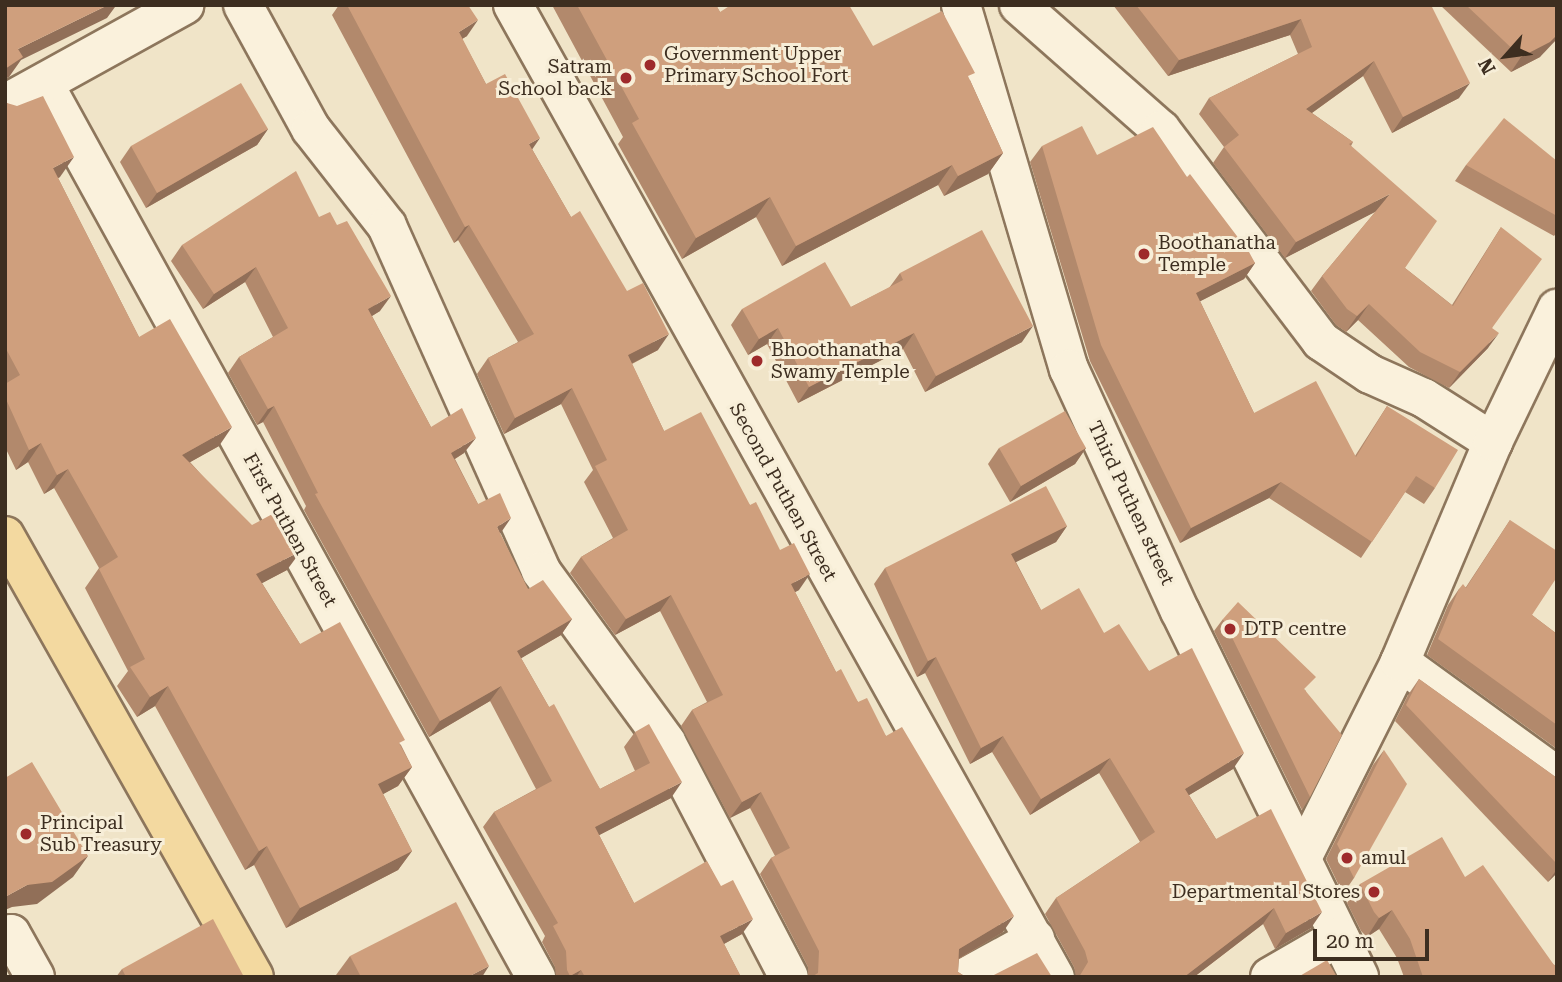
<!DOCTYPE html>
<style>
body{margin:0}
#map{position:relative;width:1562px;height:982px;overflow:hidden;background:#f0e4c8;font-family:"Roboto Serif",serif}
div>[style]{position:absolute}
.roads{filter:drop-shadow(2px 0 #8d765c) drop-shadow(-2px 0 #8d765c) drop-shadow(0 2px #8d765c) drop-shadow(0 -2px #8d765c)}
.minor>*{height:38px;margin:-19px;padding:0 19px;transform-origin:19px;border-radius:19px;background:#faf1dc}
.major>*{height:38px;margin:-19px;padding:0 19px;transform-origin:19px;border-radius:19px;background:#f3d9a0}
.wall>*{inset:0;background:#b2896c}
.shaded-wall>*{inset:0;background:#916f58}
.building>*{inset:0;background:#cf9f7d}
.dots>*{width:19px;height:19px;translate:-50% -50%;box-sizing:border-box;border:4px solid #f7eed8;border-radius:50%}
span{translate:-50% -50%;white-space:nowrap;text-align:center;line-height:1.15;-webkit-text-stroke:6px #f7eed8;paint-order:stroke}
.poi-label{font-size:19px;color:#3d2e20}
.left{translate:0 -50%;text-align:left}
.right{translate:-100% -50%;text-align:right}
.street-label{font-size:19px;color:#3d2e20}
.frame{position:absolute;inset:0;border:7px solid #3d2e20;pointer-events:none}
.north{position:absolute;left:1471px;top:21px;width:70px;height:70px;-webkit-text-stroke:5px #f7eed8;paint-order:stroke;rotate:242deg;font-size:19px;font-weight:700;line-height:28px;text-align:center;color:#3d2e20}
.north::after{content:'';display:block;margin:auto;width:24px;height:32px;background:#3d2e20;clip-path:polygon(50% 0,100% 100%,50% 72%,0 100%)}
.scale{position:absolute;left:1313px;top:929px;width:116px;height:32px;box-sizing:border-box;border:4px solid #3d2e20;border-top:0;padding-left:9px;font-size:21px;line-height:24px;white-space:nowrap;color:#3d2e20;-webkit-text-stroke:5px #f7eed8;paint-order:stroke}
</style>
<div id="map">
<div class="roads">
<div class="minor">
<i style="left:243px;top:5px;width:141px;rotate:61.3deg"></i>
<i style="left:311px;top:129px;width:123px;rotate:51.9deg"></i>
<i style="left:387px;top:226px;width:378px;rotate:65.9deg"></i>
<i style="left:541px;top:571px;width:212px;rotate:53.8deg"></i>
<i style="left:666px;top:742px;width:265px;rotate:62.4deg"></i>
<i style="left:513px;top:5px;width:1113px;rotate:60.86deg"></i>
<i style="left:961px;top:5px;width:380px;rotate:73.5deg"></i>
<i style="left:1069px;top:369px;width:266px;rotate:65.4deg"></i>
<i style="left:1180px;top:611px;width:407px;rotate:63.9deg"></i>
<i style="left:1019px;top:5px;width:189px;rotate:41.4deg"></i>
<i style="left:1161px;top:130px;width:265px;rotate:52.8deg"></i>
<i style="left:1321px;top:341px;width:59px;rotate:34deg"></i>
<i style="left:1370px;top:374px;width:59px;rotate:24deg"></i>
<i style="left:1424px;top:398px;width:82px;rotate:32.5deg"></i>
<i style="left:44px;top:84px;width:1020px;rotate:61.15deg"></i>
<i style="left:5px;top:104px;width:205px;rotate:-28.9deg"></i>
<i style="left:1400px;top:662px;width:194px;rotate:36deg"></i>
<i style="left:1303px;top:856px;width:217px;rotate:-63.4deg"></i>
<i style="left:1400px;top:662px;width:239px;rotate:-67.1deg"></i>
<i style="left:1493px;top:442px;width:148px;rotate:-64.3deg"></i>
<i style="left:5px;top:938px;width:7px;rotate:-34deg"></i>
<i style="left:11px;top:934px;width:49px;rotate:60.8deg"></i>
<i style="left:966px;top:977px;width:79px;rotate:-28.8deg"></i>
<i style="left:1270px;top:977px;width:80px;rotate:-30.1deg"></i>
</div>
<div class="major">
<i style="left:5px;top:536px;width:506px;rotate:60.55deg"></i>
</div>
</div>
<div class="wall">
<i style="clip-path:polygon(339px 5px,347px 5px,467px 36px,462px 39px,486px 84px,532px 149px,571px 217px,658px 350px,632px 364px,664px 431px,750px 505px,799px 590px,795px 592px,836px 672px,858px 702px,886px 736px,1003px 932px,959px 959px,958px 972px,966px 977px,808px 977px,808px 967px,760px 874px,771px 858px,775px 856px,750px 808px,730px 818px,681px 726px,692px 710px,707px 702px,660px 611px,615px 635px,570px 573px,581px 557px,613px 538px,584px 482px,593px 470px,561px 404px,504px 434px,477px 374px,488px 358px,518px 342px,458px 240px,454px 243px,332px 15px)"></i>
<i style="clip-path:polygon(552px 5px,716px 5px,720px 12px,873px 46px,970px 80px,1003px 153px,988px 174px,944px 196px,938px 185px,782px 266px,756px 217px,682px 259px,618px 144px,623px 137px)"></i>
<i style="clip-path:polygon(1113px 5px,1431px 5px,1459px 98px,1392px 133px,1363px 76px,1312px 113px,1353px 142px,1351px 146px,1405px 268px,1452px 305px,1501px 227px,1492px 329px,1488px 348px,1449px 388px,1409px 367px,1358px 320px,1346px 332px,1336px 325px,1311px 291px,1322px 276px,1376px 211px,1285px 258px,1213px 163px,1224px 147px,1199px 114px,1209px 98px,1298px 54px,1290px 35px,1168px 76px)"></i>
<i style="clip-path:polygon(1440px 5px,1555px 5px,1540px 57px,1511px 72px)"></i>
<i style="clip-path:polygon(5px 100px,60px 177px,58px 178px,139px 337px,219px 446px,190px 462px,287px 570px,262px 583px,300px 644px,401px 745px,412px 767px,398px 786px,383px 794px,412px 851px,398px 870px,286px 928px,254px 865px,245px 870px,155px 706px,137px 717px,117px 686px,128px 671px,85px 588px,99px 568px,54px 488px,44px 494px,28px 462px,16px 470px,5px 447px)"></i>
<i style="clip-path:polygon(268px 129px,257px 145px,146px 208px,120px 162px,131px 146px)"></i>
<i style="clip-path:polygon(1042px 146px,1097px 155px,1187px 177px,1255px 263px,1244px 279px,1200px 301px,1254px 413px,1355px 456px,1387px 406px,1435px 488px,1424px 504px,1405px 492px,1361px 558px,1269px 498px,1180px 543px,1090px 361px,1030px 162px)"></i>
<i style="clip-path:polygon(1557px 161px,1557px 232px,1554px 236px,1455px 181px,1466px 165px)"></i>
<i style="clip-path:polygon(319px 217px,380px 311px,372px 316px,431px 427px,464px 453px,455px 459px,478px 504px,500px 534px,528px 589px,572px 619px,561px 635px,521px 658px,549px 707px,600px 789px,635px 771px,624px 747px,635px 732px,671px 798px,599px 835px,634px 903px,742px 934px,724px 944px,741px 977px,556px 977px,555px 967px,542px 942px,545px 936px,483px 827px,494px 812px,536px 789px,490px 701px,429px 737px,304px 510px,306px 506px,263px 422px,257px 425px,228px 373px,239px 357px,273px 337px,245px 282px,203px 309px,171px 261px,182px 245px)"></i>
<i style="clip-path:polygon(900px 273px,1022px 342px,925px 392px,903px 349px,798px 403px,767px 344px,748px 355px,731px 325px,742px 309px,851px 307px,889px 288px)"></i>
<i style="clip-path:polygon(999px 448px,1086px 448px,1075px 464px,1010px 502px,988px 464px)"></i>
<i style="clip-path:polygon(1510px 520px,1532px 615px,1557px 634px,1557px 749px,1427px 655px,1448px 605px,1459px 589px,1466px 587px)"></i>
<i style="clip-path:polygon(1067px 526px,1056px 542px,1016px 562px,1041px 610px,1104px 633px,1149px 671px,1233px 769px,1189px 795px,1216px 839px,1311px 928px,1275px 949px,1263px 924px,1194px 977px,1076px 977px,1074px 967px,1045px 914px,1056px 898px,1140px 842px,1099px 773px,1030px 815px,992px 752px,970px 764px,925px 673px,917px 677px,874px 584px,885px 568px)"></i>
<i style="clip-path:polygon(1223px 619px,1306px 691px,1310px 797px,1302px 810px,1214px 631px)"></i>
<i style="clip-path:polygon(1419px 679px,1557px 778px,1557px 873px,1548px 882px,1395px 721px,1408px 695px)"></i>
<i style="clip-path:polygon(1384px 750px,1354px 878px,1343px 894px,1326px 859px,1373px 765px)"></i>
<i style="clip-path:polygon(1465px 877px,1554px 965px,1557px 977px,1404px 977px,1397px 958px,1379px 929px,1367px 937px,1361px 931px,1347px 903px,1360px 884px)"></i>
<i style="clip-path:polygon(350px 956px,482px 977px,337px 977px,336px 975px)"></i>
<i style="clip-path:polygon(122px 969px,244px 977px,116px 977px)"></i>
</div>
<div class="shaded-wall">
<i style="clip-path:polygon(108px 5px,118px 5px,115px 7px,107px 18px,21px 60px,9px 77px,5px 79px,5px 69px,18px 49px)"></i>
<i style="clip-path:polygon(1301px 19px,1290px 35px,1168px 76px,1179px 60px)"></i>
<i style="clip-path:polygon(478px 20px,467px 36px,448px 47px,459px 32px)"></i>
<i style="clip-path:polygon(1557px 35px,1557px 39px,1540px 57px,1511px 72px,1521px 57px)"></i>
<i style="clip-path:polygon(1374px 61px,1363px 76px,1295px 125px,1306px 109px)"></i>
<i style="clip-path:polygon(1470px 83px,1459px 98px,1392px 133px,1403px 117px)"></i>
<i style="clip-path:polygon(268px 129px,257px 145px,146px 208px,157px 193px)"></i>
<i style="clip-path:polygon(540px 138px,529px 154px,529px 144px)"></i>
<i style="clip-path:polygon(1003px 153px,988px 174px,944px 196px,958px 176px)"></i>
<i style="clip-path:polygon(74px 157px,60px 177px,40px 187px,53px 168px)"></i>
<i style="clip-path:polygon(952px 165px,938px 185px,782px 266px,796px 246px)"></i>
<i style="clip-path:polygon(1390px 194px,1379px 210px,1285px 258px,1296px 242px)"></i>
<i style="clip-path:polygon(770px 197px,756px 217px,682px 259px,696px 238px)"></i>
<i style="clip-path:polygon(469px 225px,458px 240px,454px 243px,465px 227px)"></i>
<i style="clip-path:polygon(1255px 263px,1244px 279px,1185px 309px,1196px 293px)"></i>
<i style="clip-path:polygon(256px 267px,245px 282px,203px 309px,214px 294px)"></i>
<i style="clip-path:polygon(391px 296px,380px 311px,357px 325px,368px 309px)"></i>
<i style="clip-path:polygon(1369px 304px,1358px 320px,1346px 332px,1357px 316px)"></i>
<i style="clip-path:polygon(1033px 326px,1022px 342px,925px 392px,936px 376px)"></i>
<i style="clip-path:polygon(778px 328px,767px 344px,748px 355px,759px 339px)"></i>
<i style="clip-path:polygon(914px 333px,903px 349px,798px 403px,809px 387px)"></i>
<i style="clip-path:polygon(1499px 333px,1488px 348px,1449px 388px,1460px 372px)"></i>
<i style="clip-path:polygon(669px 334px,658px 350px,617px 371px,628px 355px)"></i>
<i style="clip-path:polygon(572px 388px,561px 404px,504px 434px,515px 418px)"></i>
<i style="clip-path:polygon(274px 406px,263px 422px,257px 425px,268px 409px)"></i>
<i style="clip-path:polygon(232px 427px,219px 446px,169px 474px,182px 455px)"></i>
<i style="clip-path:polygon(476px 438px,464px 453px,440px 468px,451px 453px)"></i>
<i style="clip-path:polygon(41px 443px,28px 462px,16px 470px,29px 450px)"></i>
<i style="clip-path:polygon(1086px 448px,1075px 464px,1010px 502px,1021px 486px)"></i>
<i style="clip-path:polygon(68px 469px,54px 488px,44px 494px,57px 475px)"></i>
<i style="clip-path:polygon(1281px 482px,1269px 498px,1180px 543px,1191px 528px)"></i>
<i style="clip-path:polygon(511px 518px,500px 534px,497px 527px)"></i>
<i style="clip-path:polygon(1067px 526px,1056px 542px,1000px 570px,1011px 554px)"></i>
<i style="clip-path:polygon(301px 551px,287px 570px,243px 593px,256px 574px)"></i>
<i style="clip-path:polygon(810px 574px,799px 590px,780px 600px,791px 584px)"></i>
<i style="clip-path:polygon(671px 595px,660px 611px,615px 635px,626px 619px)"></i>
<i style="clip-path:polygon(572px 619px,561px 635px,506px 667px,517px 651px)"></i>
<i style="clip-path:polygon(936px 657px,925px 673px,917px 677px,928px 661px)"></i>
<i style="clip-path:polygon(168px 686px,155px 706px,137px 717px,150px 697px)"></i>
<i style="clip-path:polygon(501px 686px,490px 701px,429px 737px,440px 721px)"></i>
<i style="clip-path:polygon(1003px 736px,992px 752px,970px 764px,981px 748px)"></i>
<i style="clip-path:polygon(1244px 753px,1233px 769px,1174px 804px,1185px 789px)"></i>
<i style="clip-path:polygon(1110px 758px,1099px 773px,1030px 815px,1041px 799px)"></i>
<i style="clip-path:polygon(412px 767px,398px 786px,365px 804px,378px 784px)"></i>
<i style="clip-path:polygon(682px 782px,671px 798px,584px 843px,595px 827px)"></i>
<i style="clip-path:polygon(761px 792px,750px 808px,730px 818px,742px 802px)"></i>
<i style="clip-path:polygon(267px 846px,254px 865px,245px 870px,259px 851px)"></i>
<i style="clip-path:polygon(412px 851px,398px 870px,286px 928px,300px 908px)"></i>
<i style="clip-path:polygon(88px 856px,73px 877px,37px 904px,12px 907px,5px 910px,5px 897px,27px 885px)"></i>
<i style="clip-path:polygon(1557px 869px,1557px 873px,1548px 882px)"></i>
<i style="clip-path:polygon(1274px 908px,1263px 924px,1194px 977px,1184px 977px)"></i>
<i style="clip-path:polygon(1392px 910px,1379px 929px,1367px 937px,1379px 918px)"></i>
<i style="clip-path:polygon(1322px 912px,1311px 928px,1275px 949px,1286px 933px)"></i>
<i style="clip-path:polygon(1014px 916px,1003px 932px,948px 965px,959px 949px)"></i>
<i style="clip-path:polygon(753px 919px,742px 934px,709px 952px,720px 936px)"></i>
<i style="clip-path:polygon(489px 966px,482px 977px,468px 977px)"></i>
<i style="clip-path:polygon(581px 970px,576px 977px,570px 977px,570px 976px)"></i>
</div>
<div class="building">
<i style="clip-path:polygon(5px 5px,108px 5px,18px 49px,23px 57px,5px 69px)"></i>
<i style="clip-path:polygon(347px 5px,468px 5px,478px 20px,459px 32px,486px 84px,505px 74px,540px 138px,529px 144px,571px 217px,580px 211px,627px 291px,643px 283px,669px 334px,628px 355px,664px 431px,701px 412px,750px 505px,756px 502px,780px 550px,794px 543px,810px 574px,791px 584px,836px 672px,841px 669px,858px 702px,867px 698px,886px 736px,902px 727px,1014px 916px,959px 949px,958px 972px,966px 977px,811px 977px,818px 973px,819px 951px,771px 858px,790px 848px,761px 792px,742px 802px,692px 710px,723px 695px,671px 595px,626px 619px,581px 557px,628px 530px,595px 466px,607px 460px,572px 388px,515px 418px,488px 358px,534px 334px,469px 225px,465px 227px)"></i>
<i style="clip-path:polygon(577px 5px,716px 5px,720px 12px,731px 5px,849px 5px,873px 46px,942px 11px,975px 73px,968px 76px,1003px 153px,958px 176px,952px 165px,796px 246px,770px 197px,696px 238px,632px 123px,639px 119px)"></i>
<i style="clip-path:polygon(1136px 5px,1431px 5px,1470px 83px,1403px 117px,1374px 61px,1306px 109px,1353px 142px,1349px 144px,1437px 221px,1405px 268px,1453px 306px,1501px 227px,1542px 259px,1492px 328px,1499px 333px,1460px 372px,1420px 352px,1369px 304px,1357px 316px,1347px 309px,1322px 276px,1390px 194px,1296px 242px,1224px 147px,1239px 135px,1209px 98px,1312px 47px,1301px 19px,1179px 60px)"></i>
<i style="clip-path:polygon(1466px 5px,1555px 5px,1557px 7px,1557px 35px,1550px 42px,1521px 57px)"></i>
<i style="clip-path:polygon(241px 83px,268px 129px,157px 193px,131px 146px)"></i>
<i style="clip-path:polygon(43px 96px,74px 157px,53px 168px,139px 337px,170px 319px,232px 427px,182px 455px,252px 525px,278px 511px,301px 551px,256px 574px,300px 644px,340px 622px,405px 740px,399px 743px,412px 767px,378px 784px,412px 851px,300px 908px,267px 846px,259px 851px,168px 686px,150px 697px,130px 667px,145px 659px,99px 569px,118px 557px,68px 469px,57px 475px,41px 443px,29px 450px,5px 397px,5px 384px,20px 375px,5px 347px,5px 100px,7px 103px,17px 106px)"></i>
<i style="clip-path:polygon(1504px 118px,1557px 161px,1557px 216px,1466px 165px)"></i>
<i style="clip-path:polygon(1082px 126px,1097px 155px,1153px 127px,1187px 177px,1190px 174px,1249px 252px,1255px 263px,1196px 293px,1254px 413px,1316px 381px,1356px 457px,1387px 406px,1458px 450px,1435px 488px,1416px 476px,1372px 542px,1281px 482px,1191px 528px,1101px 345px,1042px 146px)"></i>
<i style="clip-path:polygon(296px 171px,319px 217px,330px 212px,337px 225px,347px 221px,391px 296px,368px 309px,431px 427px,462px 408px,476px 438px,451px 453px,478px 504px,500px 493px,511px 518px,497px 527px,528px 589px,543px 580px,572px 619px,517px 651px,549px 707px,554px 704px,600px 789px,650px 763px,635px 732px,649px 724px,682px 782px,595px 827px,634px 903px,707px 861px,721px 886px,733px 880px,753px 919px,720px 936px,741px 977px,585px 977px,581px 970px,570px 976px,567px 970px,566px 951px,553px 926px,558px 923px,494px 812px,552px 781px,501px 686px,440px 721px,315px 494px,318px 493px,274px 406px,268px 409px,239px 357px,288px 328px,256px 267px,214px 294px,182px 245px)"></i>
<i style="clip-path:polygon(982px 230px,1033px 326px,936px 376px,914px 333px,809px 387px,778px 328px,759px 339px,742px 309px,825px 262px,851px 307px,903px 280px,900px 273px)"></i>
<i style="clip-path:polygon(1065px 411px,1086px 448px,1021px 486px,999px 448px)"></i>
<i style="clip-path:polygon(1046px 486px,1067px 526px,1011px 554px,1041px 610px,1079px 588px,1104px 633px,1119px 624px,1149px 671px,1192px 648px,1244px 753px,1185px 789px,1216px 839px,1271px 809px,1322px 912px,1286px 933px,1274px 908px,1184px 977px,1079px 977px,1088px 962px,1085px 951px,1056px 898px,1155px 832px,1110px 758px,1041px 799px,1003px 736px,981px 748px,936px 657px,928px 661px,885px 568px)"></i>
<i style="clip-path:polygon(1510px 520px,1557px 551px,1557px 577px,1532px 615px,1557px 634px,1557px 725px,1438px 639px,1459px 589px,1463px 584px,1466px 588px)"></i>
<i style="clip-path:polygon(1238px 602px,1316px 677px,1304px 689px,1342px 735px,1310px 797px,1223px 619px)"></i>
<i style="clip-path:polygon(1419px 679px,1557px 778px,1557px 864px,1406px 705px)"></i>
<i style="clip-path:polygon(1384px 750px,1407px 784px,1354px 878px,1337px 844px)"></i>
<i style="clip-path:polygon(32px 762px,88px 856px,52px 882px,27px 885px,5px 897px,5px 778px)"></i>
<i style="clip-path:polygon(1442px 837px,1465px 877px,1483px 865px,1554px 965px,1557px 964px,1557px 977px,1423px 977px,1410px 939px,1392px 910px,1379px 918px,1374px 912px,1360px 884px)"></i>
<i style="clip-path:polygon(456px 902px,489px 966px,468px 977px,361px 977px,350px 956px)"></i>
<i style="clip-path:polygon(213px 919px,244px 977px,126px 977px,122px 969px)"></i>
<i style="clip-path:polygon(1037px 953px,1052px 977px,990px 977px)"></i>
<i style="clip-path:polygon(1327px 960px,1337px 977px,1298px 977px)"></i>
</div>
<div class="dots">
<i style="left:650px;top:65px;background:#9e2a2b"></i>
<i style="left:626px;top:78px;background:#9e2a2b"></i>
<i style="left:1144px;top:254px;background:#9e2a2b"></i>
<i style="left:757px;top:361px;background:#9e2a2b"></i>
<i style="left:1230px;top:629px;background:#9e2a2b"></i>
<i style="left:26px;top:834px;background:#9e2a2b"></i>
<i style="left:1347px;top:858px;background:#9e2a2b"></i>
<i style="left:1374px;top:892px;background:#9e2a2b"></i>
</div>
<div class="poi-label">
<span class="left" style="left:664px;top:65px">Government Upper<br>Primary School Fort</span>
<span class="right" style="left:612px;top:78px">Satram<br>School back</span>
<span class="left" style="left:1158px;top:254px">Boothanatha<br>Temple</span>
<span class="left" style="left:771px;top:361px">Bhoothanatha<br>Swamy Temple</span>
<span class="left" style="left:1244px;top:629px">DTP centre</span>
<span class="left" style="left:40px;top:834px">Principal<br>Sub Treasury</span>
<span class="left" style="left:1361px;top:858px">amul</span>
<span class="right" style="left:1360px;top:892px">Departmental Stores</span>
</div>
<div class="street-label">
<span style="left:783px;top:492px;rotate:61deg">Second Puthen Street</span>
<span style="left:1131px;top:503px;rotate:65deg">Third Puthen street</span>
<span style="left:290px;top:530px;rotate:61deg">First Puthen Street</span>
</div>
<div class="frame"></div>
<div class="north">N</div>
<div class="scale">20 m</div>
</div>
